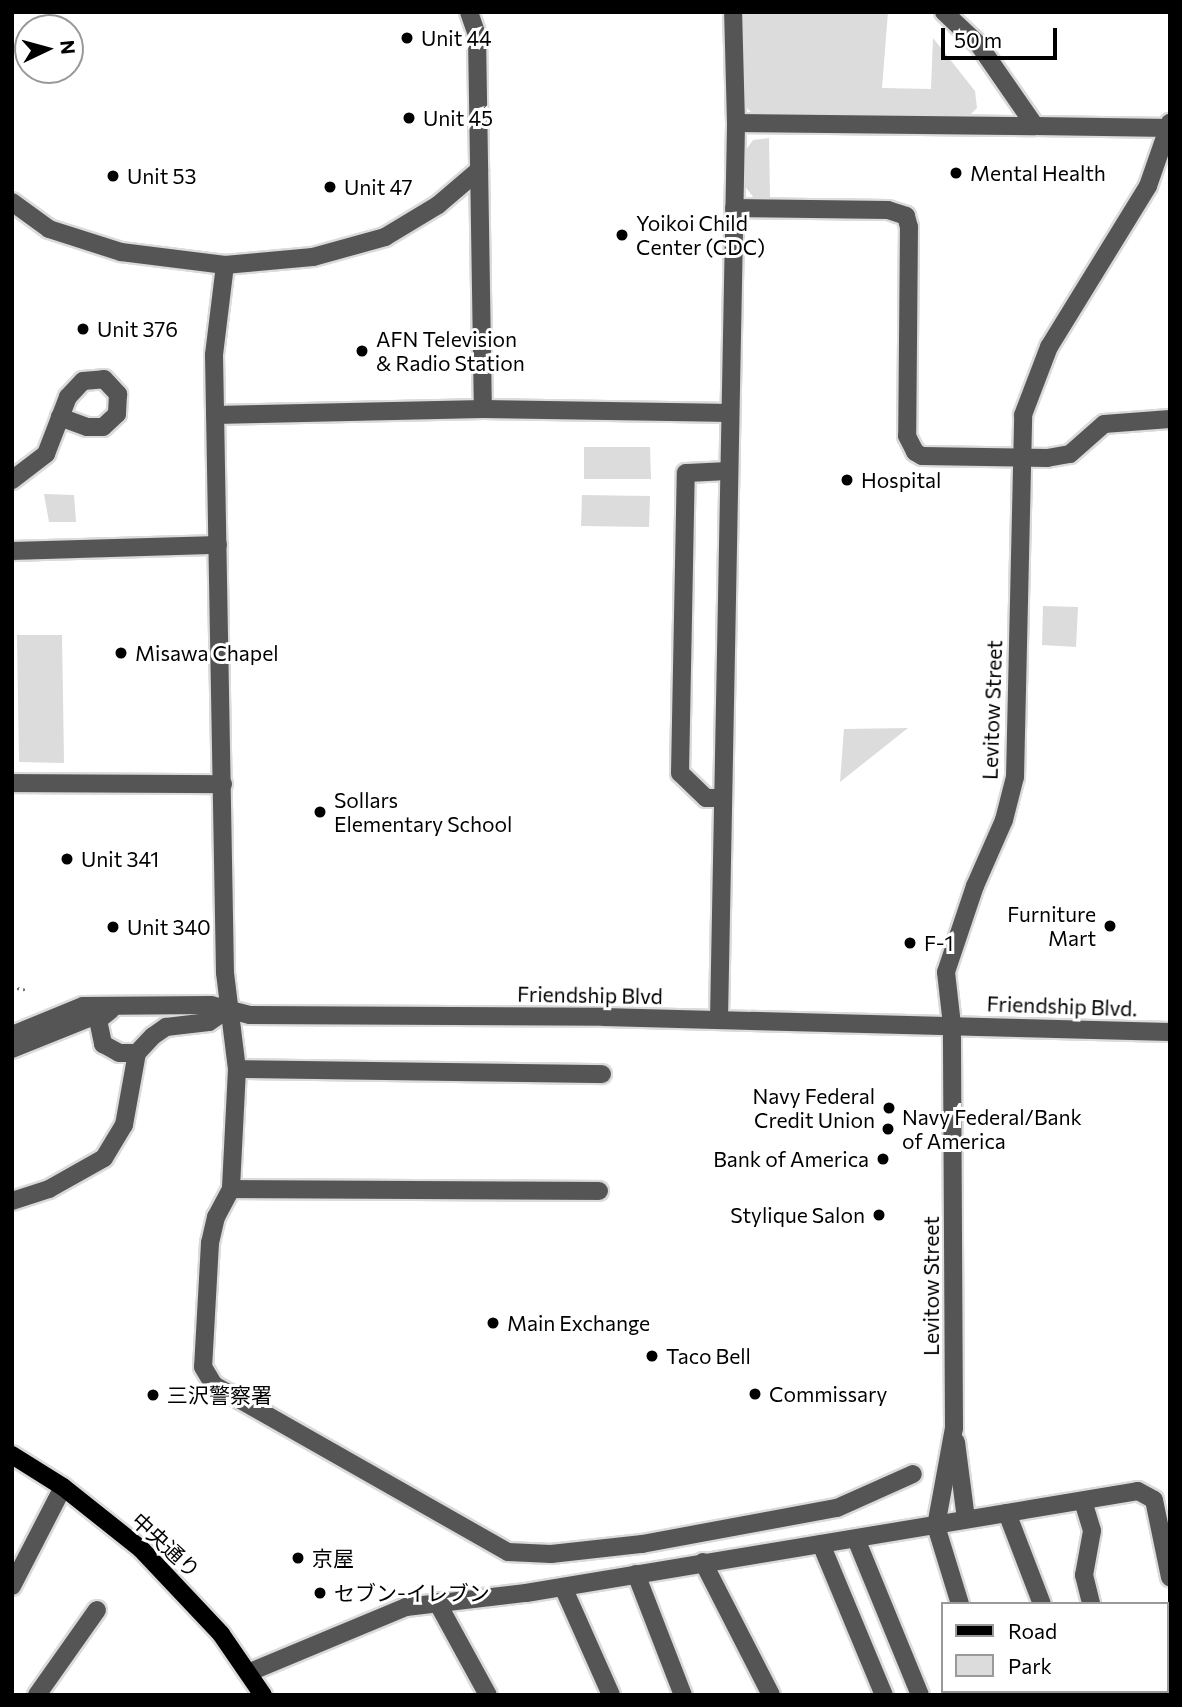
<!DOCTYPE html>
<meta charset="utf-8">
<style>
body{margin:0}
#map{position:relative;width:1182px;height:1707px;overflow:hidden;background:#fff;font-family:Commissioner,"Noto Sans JP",sans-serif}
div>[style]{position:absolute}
.green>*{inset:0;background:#dcdcdc}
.path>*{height:2.5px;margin-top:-1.25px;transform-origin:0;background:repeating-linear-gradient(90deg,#777 0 2px,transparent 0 5.5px)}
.roads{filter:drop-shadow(2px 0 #dbdbdb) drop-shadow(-2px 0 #dbdbdb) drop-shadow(0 2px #dbdbdb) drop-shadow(0 -2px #dbdbdb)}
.minor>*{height:18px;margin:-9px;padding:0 9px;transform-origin:9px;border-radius:9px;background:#555}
.major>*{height:18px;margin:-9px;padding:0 9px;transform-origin:9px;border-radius:9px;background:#000}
.dots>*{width:19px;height:19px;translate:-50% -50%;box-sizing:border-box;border:4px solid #fff;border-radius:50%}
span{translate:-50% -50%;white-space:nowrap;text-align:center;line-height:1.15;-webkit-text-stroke:6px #fff;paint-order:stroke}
.poi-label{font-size:21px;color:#000}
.left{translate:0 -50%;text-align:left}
.right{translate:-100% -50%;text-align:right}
.street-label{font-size:21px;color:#000}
.frame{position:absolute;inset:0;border:14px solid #000;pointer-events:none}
.legend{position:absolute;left:941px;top:1602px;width:228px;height:91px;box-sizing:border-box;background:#fff;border:2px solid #999;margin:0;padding:9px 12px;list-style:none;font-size:21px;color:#000}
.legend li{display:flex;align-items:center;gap:14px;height:35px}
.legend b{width:35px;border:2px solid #999}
.north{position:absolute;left:14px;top:14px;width:70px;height:70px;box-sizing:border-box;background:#fff;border:2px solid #999;border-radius:50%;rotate:85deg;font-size:19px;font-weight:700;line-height:28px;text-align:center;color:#000}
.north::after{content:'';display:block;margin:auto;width:24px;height:32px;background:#000;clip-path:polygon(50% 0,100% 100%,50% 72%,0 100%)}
.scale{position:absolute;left:941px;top:28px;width:116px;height:32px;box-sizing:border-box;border:4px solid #000;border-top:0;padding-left:9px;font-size:21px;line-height:24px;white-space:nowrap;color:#000;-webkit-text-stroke:5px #fff;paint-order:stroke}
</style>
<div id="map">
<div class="green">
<i style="clip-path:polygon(741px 12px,888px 12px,882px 88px,931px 89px,933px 38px,975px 91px,977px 108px,968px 117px,753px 114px,742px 103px)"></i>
<i style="clip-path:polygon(769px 138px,770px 197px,754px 198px,743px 184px,743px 154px,753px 140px)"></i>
<i style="clip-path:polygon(584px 447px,650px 447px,651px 479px,584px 479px)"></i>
<i style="clip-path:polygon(44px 494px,74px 495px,76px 522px,49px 522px)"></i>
<i style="clip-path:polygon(582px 495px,650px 496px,649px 527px,581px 526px)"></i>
<i style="clip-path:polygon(1043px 606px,1078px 607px,1076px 647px,1042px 645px)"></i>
<i style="clip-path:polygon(17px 635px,62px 635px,64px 763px,19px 762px)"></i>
<i style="clip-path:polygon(908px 728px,840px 782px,844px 729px)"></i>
</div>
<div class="path">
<i style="left:12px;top:987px;width:15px;rotate:11deg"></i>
</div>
<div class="roads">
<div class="minor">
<i style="left:469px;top:12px;width:24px;rotate:71deg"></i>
<i style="left:477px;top:35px;width:374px;rotate:89.1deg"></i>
<i style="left:944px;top:12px;width:48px;rotate:43.3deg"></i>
<i style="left:979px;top:45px;width:98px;rotate:55.3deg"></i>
<i style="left:1035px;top:126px;width:135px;rotate:0.8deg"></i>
<i style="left:736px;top:123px;width:299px;rotate:0.6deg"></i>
<i style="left:12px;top:202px;width:46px;rotate:36.1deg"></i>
<i style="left:49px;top:229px;width:76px;rotate:17.7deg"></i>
<i style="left:121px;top:252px;width:105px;rotate:7.1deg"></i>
<i style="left:225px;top:265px;width:88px;rotate:-5.2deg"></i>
<i style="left:313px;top:257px;width:75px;rotate:-15.5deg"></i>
<i style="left:385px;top:237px;width:62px;rotate:-31.1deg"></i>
<i style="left:438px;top:205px;width:54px;rotate:-40.5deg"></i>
<i style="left:734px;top:208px;width:154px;rotate:0.7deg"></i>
<i style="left:888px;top:210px;width:19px;rotate:18deg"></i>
<i style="left:906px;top:216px;width:11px;rotate:75deg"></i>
<i style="left:909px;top:227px;width:209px;rotate:90.5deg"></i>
<i style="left:907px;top:436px;width:18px;rotate:63deg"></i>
<i style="left:915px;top:452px;width:8px;rotate:30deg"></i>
<i style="left:922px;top:456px;width:125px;rotate:0.9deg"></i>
<i style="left:1047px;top:458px;width:23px;rotate:-10deg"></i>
<i style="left:1070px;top:454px;width:45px;rotate:-41.4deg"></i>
<i style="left:1104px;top:424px;width:66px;rotate:-4.3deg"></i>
<i style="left:225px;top:265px;width:91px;rotate:97deg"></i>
<i style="left:214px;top:355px;width:618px;rotate:88.98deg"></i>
<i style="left:225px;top:973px;width:97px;rotate:82.9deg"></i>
<i style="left:237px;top:1069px;width:120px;rotate:92.9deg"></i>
<i style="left:231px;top:1189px;width:32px;rotate:118deg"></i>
<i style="left:216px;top:1217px;width:27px;rotate:103deg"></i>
<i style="left:210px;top:1243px;width:124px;rotate:93.2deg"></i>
<i style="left:203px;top:1367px;width:21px;rotate:59deg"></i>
<i style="left:214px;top:1385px;width:338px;rotate:29.6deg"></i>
<i style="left:508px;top:1552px;width:43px;rotate:2.7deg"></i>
<i style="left:551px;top:1554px;width:92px;rotate:-6.3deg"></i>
<i style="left:642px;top:1544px;width:198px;rotate:-10.5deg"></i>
<i style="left:837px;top:1508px;width:83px;rotate:-24.1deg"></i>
<i style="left:215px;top:415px;width:268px;rotate:-1.3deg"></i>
<i style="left:483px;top:409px;width:247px;rotate:0.9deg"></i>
<i style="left:12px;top:480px;width:43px;rotate:-37.4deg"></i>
<i style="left:46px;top:454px;width:61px;rotate:-68.9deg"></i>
<i style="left:68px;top:397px;width:22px;rotate:-47deg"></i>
<i style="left:83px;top:381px;width:21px;rotate:-5deg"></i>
<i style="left:104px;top:379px;width:21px;rotate:47deg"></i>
<i style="left:118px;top:394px;width:20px;rotate:93deg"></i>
<i style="left:117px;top:414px;width:19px;rotate:137deg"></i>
<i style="left:103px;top:427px;width:16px;rotate:180deg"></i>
<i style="left:87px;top:427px;width:29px;rotate:-160deg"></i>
<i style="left:12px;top:551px;width:206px;rotate:-1.7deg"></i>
<i style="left:12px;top:783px;width:211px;rotate:0.3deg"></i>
<i style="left:722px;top:798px;width:16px;rotate:180deg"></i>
<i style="left:706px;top:798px;width:36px;rotate:-136deg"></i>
<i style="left:680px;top:773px;width:300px;rotate:-88.9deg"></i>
<i style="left:686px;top:473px;width:43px;rotate:-2.7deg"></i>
<i style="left:111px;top:1010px;width:16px;rotate:142deg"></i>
<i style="left:98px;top:1020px;width:25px;rotate:78deg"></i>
<i style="left:103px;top:1044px;width:18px;rotate:29deg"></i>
<i style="left:119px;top:1053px;width:18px"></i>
<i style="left:719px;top:1019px;width:896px;rotate:-88.91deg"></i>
<i style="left:736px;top:123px;width:111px;rotate:-91.5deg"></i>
<i style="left:12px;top:1035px;width:77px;rotate:-22.2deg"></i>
<i style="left:83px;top:1006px;width:128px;rotate:-0.4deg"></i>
<i style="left:211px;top:1005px;width:40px;rotate:14.4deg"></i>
<i style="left:250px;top:1015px;width:354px;rotate:0.3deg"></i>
<i style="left:604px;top:1017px;width:566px;rotate:1.52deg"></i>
<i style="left:12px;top:1049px;width:88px;rotate:-21.9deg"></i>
<i style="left:237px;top:1069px;width:365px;rotate:0.8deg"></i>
<i style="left:231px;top:1189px;width:368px;rotate:0.3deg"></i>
<i style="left:12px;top:1201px;width:39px;rotate:-18deg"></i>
<i style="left:49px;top:1189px;width:63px;rotate:-29.4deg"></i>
<i style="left:104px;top:1158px;width:39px;rotate:-59deg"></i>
<i style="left:124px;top:1125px;width:73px;rotate:-79.8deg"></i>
<i style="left:137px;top:1053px;width:23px;rotate:-47deg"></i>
<i style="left:153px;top:1036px;width:16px;rotate:-35deg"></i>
<i style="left:166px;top:1027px;width:43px;rotate:-6.6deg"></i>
<i style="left:209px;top:1022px;width:23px;rotate:-34deg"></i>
<i style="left:956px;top:1442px;width:78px;rotate:82.6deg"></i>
<i style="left:1083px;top:1501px;width:31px;rotate:73deg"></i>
<i style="left:1092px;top:1531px;width:45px;rotate:100.3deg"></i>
<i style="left:1084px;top:1575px;width:30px;rotate:76deg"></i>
<i style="left:1007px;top:1513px;width:97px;rotate:69deg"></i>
<i style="left:856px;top:1539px;width:169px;rotate:67.7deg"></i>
<i style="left:821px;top:1544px;width:164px;rotate:67.4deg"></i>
<i style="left:703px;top:1562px;width:149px;rotate:62.9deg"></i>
<i style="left:636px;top:1574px;width:130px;rotate:68.8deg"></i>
<i style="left:12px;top:1586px;width:111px;rotate:-62.7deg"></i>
<i style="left:563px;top:1587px;width:118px;rotate:66deg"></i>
<i style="left:437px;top:1602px;width:106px;rotate:61.3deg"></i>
<i style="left:960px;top:1604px;width:82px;rotate:-107.1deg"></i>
<i style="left:936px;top:1526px;width:100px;rotate:-79.6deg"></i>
<i style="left:954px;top:1428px;width:403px;rotate:-90.3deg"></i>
<i style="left:952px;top:1025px;width:53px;rotate:-96.5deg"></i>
<i style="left:946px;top:972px;width:91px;rotate:-71.4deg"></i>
<i style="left:975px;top:886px;width:72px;rotate:-66.3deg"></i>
<i style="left:1004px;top:820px;width:44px;rotate:-75.7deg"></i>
<i style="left:1015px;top:777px;width:362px;rotate:-88.7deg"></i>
<i style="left:1023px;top:415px;width:73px;rotate:-69.1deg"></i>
<i style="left:1049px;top:347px;width:189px;rotate:-58.4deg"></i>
<i style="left:1148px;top:186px;width:67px;rotate:-70.8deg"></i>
<i style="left:250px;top:1672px;width:169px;rotate:-22.6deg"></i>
<i style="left:406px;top:1607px;width:121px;rotate:-6.7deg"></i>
<i style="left:526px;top:1593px;width:620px;rotate:-9.46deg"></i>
<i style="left:1138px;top:1491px;width:18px;rotate:29deg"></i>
<i style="left:1154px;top:1500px;width:79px;rotate:78.3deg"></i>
<i style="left:991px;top:1691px;width:4px;rotate:76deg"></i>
<i style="left:1074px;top:1691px;width:4px;rotate:63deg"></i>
<i style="left:1121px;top:1691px;width:4px;rotate:63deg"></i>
<i style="left:37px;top:1695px;width:104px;rotate:-54.8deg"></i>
</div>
<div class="major">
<i style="left:12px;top:1455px;width:60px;rotate:32.1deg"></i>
<i style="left:63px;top:1487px;width:100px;rotate:38.5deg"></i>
<i style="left:141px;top:1549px;width:117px;rotate:46.7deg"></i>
<i style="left:221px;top:1634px;width:74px;rotate:55.5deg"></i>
</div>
</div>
<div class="dots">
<i style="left:407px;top:38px;background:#000"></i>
<i style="left:409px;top:118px;background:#000"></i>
<i style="left:956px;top:173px;background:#000"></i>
<i style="left:113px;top:176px;background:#000"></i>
<i style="left:330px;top:187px;background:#000"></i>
<i style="left:622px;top:235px;background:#000"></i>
<i style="left:83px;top:329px;background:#000"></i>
<i style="left:362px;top:351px;background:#000"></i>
<i style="left:847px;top:480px;background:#000"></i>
<i style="left:121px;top:653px;background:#000"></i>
<i style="left:320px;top:812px;background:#000"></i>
<i style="left:67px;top:859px;background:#000"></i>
<i style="left:1110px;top:926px;background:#000"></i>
<i style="left:113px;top:927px;background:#000"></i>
<i style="left:910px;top:943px;background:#000"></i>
<i style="left:889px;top:1108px;background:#000"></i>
<i style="left:888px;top:1129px;background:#000"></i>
<i style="left:883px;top:1159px;background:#000"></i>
<i style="left:879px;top:1215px;background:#000"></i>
<i style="left:493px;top:1323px;background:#000"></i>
<i style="left:652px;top:1356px;background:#000"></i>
<i style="left:755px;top:1394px;background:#000"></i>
<i style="left:153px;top:1395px;background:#000"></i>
<i style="left:298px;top:1558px;background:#000"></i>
<i style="left:320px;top:1593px;background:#000"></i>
</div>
<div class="poi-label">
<span class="left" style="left:421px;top:38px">Unit 44</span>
<span class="left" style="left:423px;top:118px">Unit 45</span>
<span class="left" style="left:970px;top:173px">Mental Health</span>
<span class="left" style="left:127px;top:176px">Unit 53</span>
<span class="left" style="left:344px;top:187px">Unit 47</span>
<span class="left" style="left:636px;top:235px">Yoikoi Child<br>Center (CDC)</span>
<span class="left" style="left:97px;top:329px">Unit 376</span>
<span class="left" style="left:376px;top:351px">AFN Television<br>&amp; Radio Station</span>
<span class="left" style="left:861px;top:480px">Hospital</span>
<span class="left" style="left:135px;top:653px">Misawa Chapel</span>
<span class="left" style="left:334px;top:812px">Sollars<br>Elementary School</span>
<span class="left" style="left:81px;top:859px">Unit 341</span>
<span class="right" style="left:1096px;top:926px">Furniture<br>Mart</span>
<span class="left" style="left:127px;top:927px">Unit 340</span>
<span class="left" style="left:924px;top:943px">F-1</span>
<span class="right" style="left:875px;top:1108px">Navy Federal<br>Credit Union</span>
<span class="left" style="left:902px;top:1129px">Navy Federal/Bank<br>of America</span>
<span class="right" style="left:869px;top:1159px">Bank of America</span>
<span class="right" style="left:865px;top:1215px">Stylique Salon</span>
<span class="left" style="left:507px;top:1323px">Main Exchange</span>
<span class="left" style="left:666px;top:1356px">Taco Bell</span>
<span class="left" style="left:769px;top:1394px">Commissary</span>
<span class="left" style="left:167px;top:1395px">三沢警察署</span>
<span class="left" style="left:312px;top:1558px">京屋</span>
<span class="left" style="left:334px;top:1593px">セブン-イレブン</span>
</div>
<div class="street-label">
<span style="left:992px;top:710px;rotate:-88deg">Levitow Street</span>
<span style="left:590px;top:995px;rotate:1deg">Friendship Blvd</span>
<span style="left:1062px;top:1006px;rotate:2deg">Friendship Blvd.</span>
<span style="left:931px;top:1286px;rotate:-90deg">Levitow Street</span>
<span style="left:166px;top:1545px;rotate:43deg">中央通り</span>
</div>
<div class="frame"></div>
<ul class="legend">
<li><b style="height:9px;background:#000"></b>Road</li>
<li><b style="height:19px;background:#dcdcdc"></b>Park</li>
</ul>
<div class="north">N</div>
<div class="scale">50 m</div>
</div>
